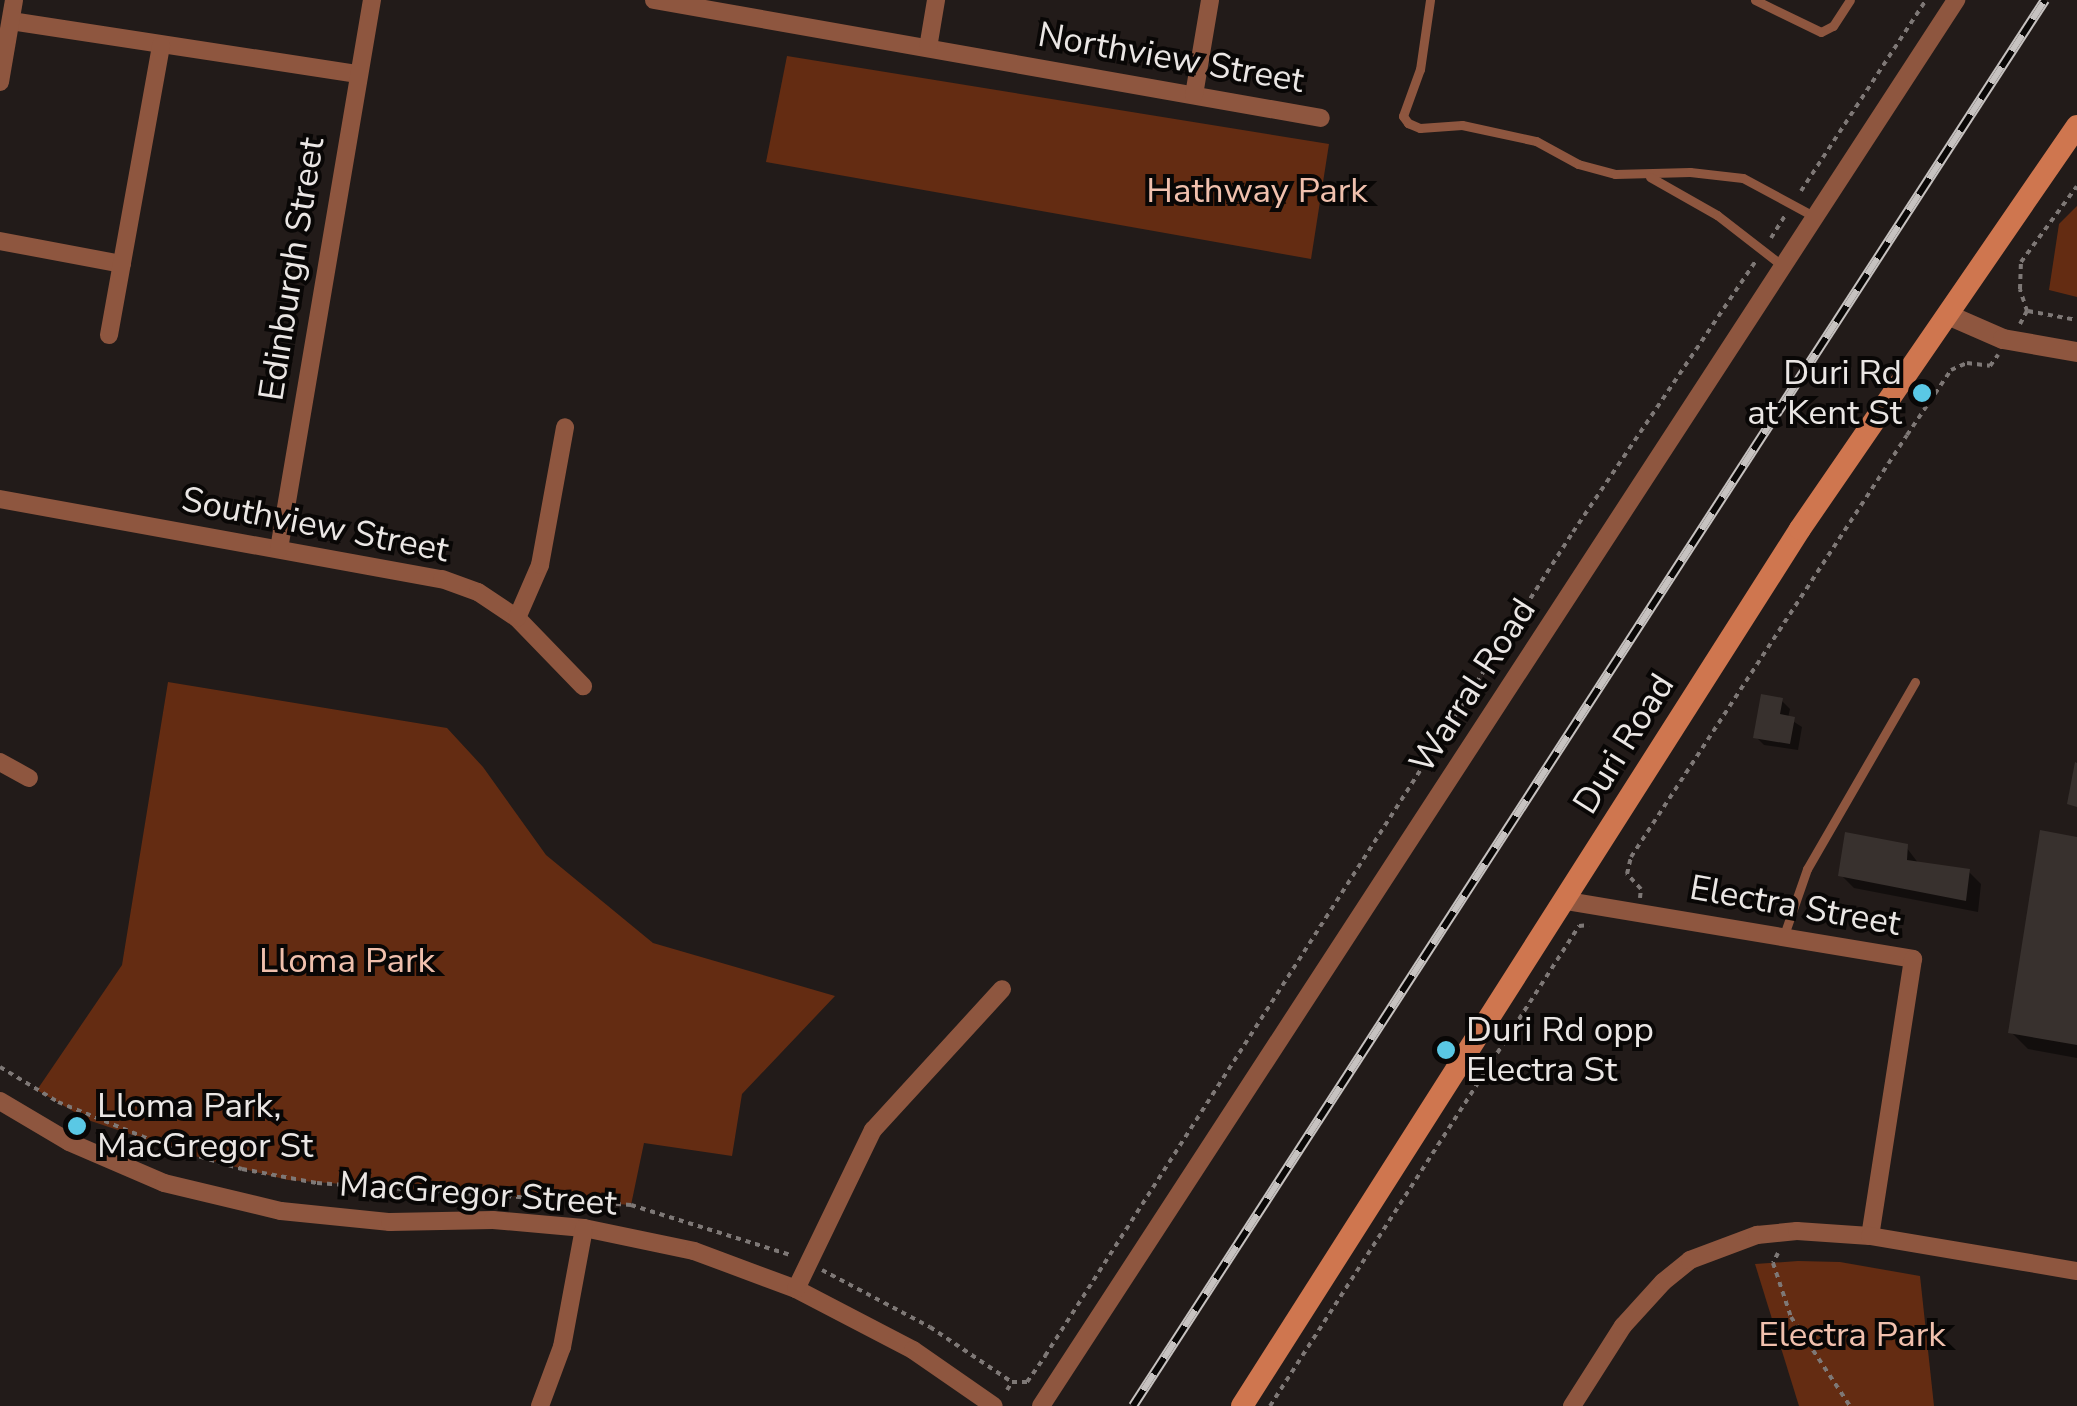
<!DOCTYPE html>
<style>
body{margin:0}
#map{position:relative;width:2077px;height:1406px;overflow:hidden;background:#221b19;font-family:"Nunito Sans",sans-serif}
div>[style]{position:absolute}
.green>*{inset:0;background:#642c12}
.shadow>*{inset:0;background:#0007}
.building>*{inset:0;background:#38312e}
.path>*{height:4px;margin-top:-2px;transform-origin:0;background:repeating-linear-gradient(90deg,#7e7876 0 5px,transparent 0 10px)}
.service>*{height:9px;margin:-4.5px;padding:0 4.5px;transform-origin:4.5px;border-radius:4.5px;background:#8e563f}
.minor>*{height:18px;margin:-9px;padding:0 9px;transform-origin:9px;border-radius:9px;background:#8e563f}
.tertiary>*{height:20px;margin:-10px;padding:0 10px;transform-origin:10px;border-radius:10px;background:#8e563f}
.secondary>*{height:22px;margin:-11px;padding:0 11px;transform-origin:11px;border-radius:11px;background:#cf764f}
.rail>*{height:10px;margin-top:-5px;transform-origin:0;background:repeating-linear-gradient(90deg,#090706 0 19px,#c6c2c0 0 38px);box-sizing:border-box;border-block:2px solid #c6c2c0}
.dots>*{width:28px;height:28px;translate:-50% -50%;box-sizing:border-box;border:5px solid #090706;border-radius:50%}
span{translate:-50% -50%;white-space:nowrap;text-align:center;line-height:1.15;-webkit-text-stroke:8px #090706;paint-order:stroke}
.street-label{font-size:35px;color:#eae6e4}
.park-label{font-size:35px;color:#f0c0ad}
.poi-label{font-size:35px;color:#eae6e4}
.right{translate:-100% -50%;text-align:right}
.left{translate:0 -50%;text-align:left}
</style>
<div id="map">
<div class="green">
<i style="clip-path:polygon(787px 56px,1329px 144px,1311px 259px,766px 162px)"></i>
<i style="clip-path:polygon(2077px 206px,2077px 297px,2049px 290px,2059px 224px)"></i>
<i style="clip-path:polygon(168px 682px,447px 728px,483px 767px,546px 855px,653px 943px,835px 996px,742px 1094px,732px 1156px,644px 1143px,631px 1205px,288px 1180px,204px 1159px,88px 1120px,37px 1090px,122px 965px)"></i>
<i style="clip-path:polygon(1798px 1261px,1840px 1262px,1920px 1276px,1934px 1406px,1799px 1406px,1755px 1264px)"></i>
</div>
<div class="shadow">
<i style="clip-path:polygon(1782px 701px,1790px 709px,1788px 718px,1802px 727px,1798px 750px,1764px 745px,1756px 737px)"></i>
<i style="clip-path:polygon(2077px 839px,2077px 1058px,2028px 1049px,2011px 1032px)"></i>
<i style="clip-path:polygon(1906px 847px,1919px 864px,1969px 872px,1981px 884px,1978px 912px,1854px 888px,1841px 875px)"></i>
</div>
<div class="building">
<i style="clip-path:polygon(1761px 694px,1783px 698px,1780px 714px,1795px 717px,1790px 744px,1753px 738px)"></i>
<i style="clip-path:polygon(2075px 762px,2077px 763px,2077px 807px,2067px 804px)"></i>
<i style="clip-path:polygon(2040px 830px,2077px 837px,2077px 1045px,2008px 1033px)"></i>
<i style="clip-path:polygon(1845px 832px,1908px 844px,1907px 860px,1970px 869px,1966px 901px,1838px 876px)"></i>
</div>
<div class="path">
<i style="left:1801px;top:191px;width:228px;rotate:-56.8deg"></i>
<i style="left:1771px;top:238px;width:26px;rotate:-58deg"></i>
<i style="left:2028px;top:311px;width:50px;rotate:10.4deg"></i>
<i style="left:2020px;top:324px;width:15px;rotate:-62deg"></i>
<i style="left:2027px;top:311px;width:23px;rotate:-108deg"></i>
<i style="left:2020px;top:289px;width:27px;rotate:-88deg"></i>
<i style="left:2021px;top:262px;width:94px;rotate:-53.6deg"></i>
<i style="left:1640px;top:898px;width:9px;rotate:-84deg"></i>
<i style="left:1641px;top:889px;width:21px;rotate:-133deg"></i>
<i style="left:1627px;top:874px;width:17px;rotate:-77deg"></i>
<i style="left:1631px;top:857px;width:504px;rotate:-56.81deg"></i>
<i style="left:1907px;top:435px;width:78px;rotate:-55.9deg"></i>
<i style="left:1951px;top:370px;width:17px;rotate:-24deg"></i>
<i style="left:1967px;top:363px;width:23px;rotate:7deg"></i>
<i style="left:1990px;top:366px;width:14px;rotate:-54deg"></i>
<i style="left:0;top:1067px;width:68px;rotate:31.1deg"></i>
<i style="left:58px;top:1102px;width:122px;rotate:22.2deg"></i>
<i style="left:171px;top:1148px;width:74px;rotate:16.5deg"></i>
<i style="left:242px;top:1169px;width:76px;rotate:10.6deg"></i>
<i style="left:317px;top:1183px;width:315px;rotate:4deg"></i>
<i style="left:631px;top:1205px;width:168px;rotate:17.4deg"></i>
<i style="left:1778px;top:1253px;width:11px;rotate:117deg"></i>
<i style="left:1773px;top:1263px;width:57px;rotate:71.6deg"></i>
<i style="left:1791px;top:1317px;width:107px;rotate:56.5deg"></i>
<i style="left:822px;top:1270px;width:122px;rotate:27.8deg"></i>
<i style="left:930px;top:1327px;width:99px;rotate:33.9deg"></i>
<i style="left:1007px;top:1390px;width:9px;rotate:-58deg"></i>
<i style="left:1012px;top:1382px;width:15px"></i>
<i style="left:1027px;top:1382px;width:32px;rotate:-55deg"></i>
<i style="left:1045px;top:1356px;width:979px;rotate:-57.35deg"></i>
<i style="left:1573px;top:532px;width:326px;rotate:-56deg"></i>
<i style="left:1270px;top:1406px;width:571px;rotate:-57.23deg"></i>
<i style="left:1579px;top:926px;width:10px;rotate:-6deg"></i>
</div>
<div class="service">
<i style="left:1430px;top:0;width:70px;rotate:98.2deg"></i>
<i style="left:1420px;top:69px;width:50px;rotate:109.9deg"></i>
<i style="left:1403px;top:116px;width:9px;rotate:54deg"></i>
<i style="left:1408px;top:123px;width:13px;rotate:23deg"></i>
<i style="left:1420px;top:128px;width:42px;rotate:-4.1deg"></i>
<i style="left:1462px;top:125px;width:76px;rotate:12.2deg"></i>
<i style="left:1536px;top:141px;width:48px;rotate:28.7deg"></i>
<i style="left:1578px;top:164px;width:38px;rotate:15deg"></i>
<i style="left:1615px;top:174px;width:75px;rotate:-1.5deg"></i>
<i style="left:1690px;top:172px;width:53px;rotate:6.5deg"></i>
<i style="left:1743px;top:178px;width:82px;rotate:28.4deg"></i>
<i style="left:1755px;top:0;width:73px;rotate:25.9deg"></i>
<i style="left:1821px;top:32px;width:13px;rotate:-27deg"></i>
<i style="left:1833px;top:26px;width:31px;rotate:-57deg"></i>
<i style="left:1650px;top:177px;width:77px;rotate:29.6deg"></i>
<i style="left:1717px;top:215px;width:85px;rotate:37.8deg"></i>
<i style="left:1784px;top:935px;width:70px;rotate:-70.8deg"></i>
<i style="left:1807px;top:869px;width:216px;rotate:-60deg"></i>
</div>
<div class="minor">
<i style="left:654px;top:0;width:677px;rotate:10.03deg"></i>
<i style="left:11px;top:21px;width:351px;rotate:8.7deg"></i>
<i style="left:928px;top:48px;width:49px;rotate:-80.5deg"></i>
<i style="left:0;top:82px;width:83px;rotate:-80.3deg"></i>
<i style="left:1194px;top:95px;width:96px;rotate:-80.4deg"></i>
<i style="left:0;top:241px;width:124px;rotate:10.7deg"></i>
<i style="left:109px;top:335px;width:294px;rotate:-79.8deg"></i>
<i style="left:0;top:499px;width:449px;rotate:10.3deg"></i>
<i style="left:442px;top:579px;width:38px;rotate:20deg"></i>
<i style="left:478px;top:592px;width:47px;rotate:33.7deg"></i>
<i style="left:517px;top:618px;width:95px;rotate:45.9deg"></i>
<i style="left:279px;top:549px;width:557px;rotate:-80.39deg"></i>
<i style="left:517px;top:618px;width:58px;rotate:-66.5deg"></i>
<i style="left:540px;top:565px;width:140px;rotate:-79.7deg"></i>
<i style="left:0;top:762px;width:33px;rotate:29deg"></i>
<i style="left:1567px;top:901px;width:351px;rotate:9.5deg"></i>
<i style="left:1913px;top:959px;width:280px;rotate:98.8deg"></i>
<i style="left:0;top:1101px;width:80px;rotate:30.7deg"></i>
<i style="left:69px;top:1142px;width:103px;rotate:23.3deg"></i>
<i style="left:164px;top:1183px;width:120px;rotate:13.5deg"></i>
<i style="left:281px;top:1211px;width:110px;rotate:5.8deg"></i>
<i style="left:390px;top:1222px;width:103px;rotate:-1.1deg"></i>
<i style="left:493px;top:1220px;width:91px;rotate:5deg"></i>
<i style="left:584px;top:1228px;width:112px;rotate:11.8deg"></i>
<i style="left:694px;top:1251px;width:109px;rotate:20.4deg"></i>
<i style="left:796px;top:1289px;width:132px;rotate:27.5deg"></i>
<i style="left:913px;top:1350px;width:98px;rotate:34.7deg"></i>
<i style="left:796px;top:1289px;width:177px;rotate:-64.2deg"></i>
<i style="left:873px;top:1130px;width:191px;rotate:-47.5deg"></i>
<i style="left:540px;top:1406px;width:63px;rotate:-69.6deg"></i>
<i style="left:562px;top:1347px;width:121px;rotate:-79.5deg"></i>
<i style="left:1041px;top:1406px;width:1678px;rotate:-56.94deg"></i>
<i style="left:1572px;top:1406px;width:95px;rotate:-57.5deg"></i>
<i style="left:1623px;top:1326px;width:59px;rotate:-47.7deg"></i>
<i style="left:1663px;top:1282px;width:35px;rotate:-39deg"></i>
<i style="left:1690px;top:1260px;width:72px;rotate:-20.5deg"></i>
<i style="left:1757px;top:1235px;width:40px;rotate:-5.7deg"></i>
<i style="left:1797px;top:1231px;width:73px;rotate:3.9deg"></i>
<i style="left:1870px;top:1236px;width:210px;rotate:9.6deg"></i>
</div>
<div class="tertiary">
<i style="left:1948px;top:315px;width:60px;rotate:23.6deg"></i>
<i style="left:2003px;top:339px;width:75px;rotate:10deg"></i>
</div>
<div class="secondary">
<i style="left:1242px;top:1406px;width:1039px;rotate:-57.53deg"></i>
<i style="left:1800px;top:529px;width:489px;rotate:-55.5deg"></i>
</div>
<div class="rail">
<i style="left:1133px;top:1406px;width:1676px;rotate:-57.03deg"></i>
</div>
<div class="dots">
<i style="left:1922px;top:393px;background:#5ac8e5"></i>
<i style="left:1446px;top:1050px;background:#5ac8e5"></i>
<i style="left:77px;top:1126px;background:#5ac8e5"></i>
</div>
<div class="street-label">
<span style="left:1171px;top:58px;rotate:10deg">Northview Street</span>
<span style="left:292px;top:269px;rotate:-81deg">Edinburgh Street</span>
<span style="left:315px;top:525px;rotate:11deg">Southview Street</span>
<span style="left:1473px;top:686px;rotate:-57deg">Warral Road</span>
<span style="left:1624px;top:744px;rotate:-58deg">Duri Road</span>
<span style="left:1795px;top:906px;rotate:10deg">Electra Street</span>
<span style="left:478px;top:1194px;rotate:4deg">MacGregor Street</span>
</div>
<div class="park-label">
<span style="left:1257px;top:191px">Hathway Park</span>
<span style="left:347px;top:961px">Lloma Park</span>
<span style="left:1852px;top:1335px">Electra Park</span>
</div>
<div class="poi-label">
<span class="right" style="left:1902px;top:393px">Duri Rd<br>at Kent St</span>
<span class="left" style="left:1466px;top:1050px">Duri Rd opp<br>Electra St</span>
<span class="left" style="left:97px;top:1126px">Lloma Park,<br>MacGregor St</span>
</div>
</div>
